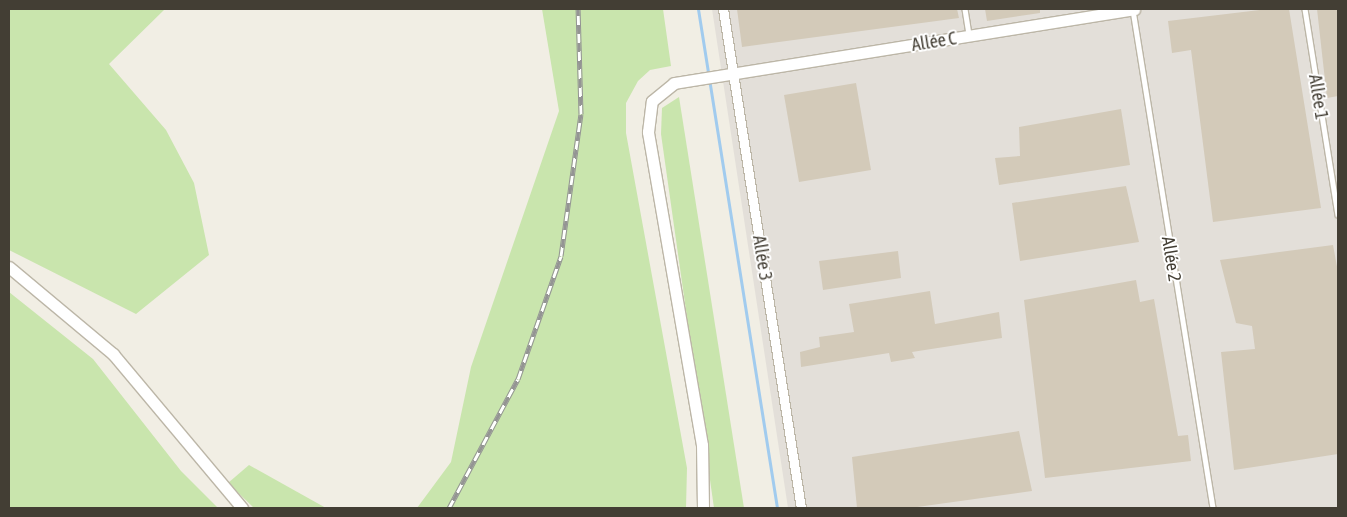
<!DOCTYPE html>
<html>
<head>
<meta charset="utf-8">
<style>
	body { margin:0 }
	#map { position:relative; width:1347px; height:517px; overflow:hidden; background:#f1eee4; font-family:"Asap Condensed",sans-serif }
	div>[style] { position:absolute }
	[style*='--x'] { left:calc(var(--x)*1px); top:calc(var(--y)*1px); width:calc(var(--w)*1px); rotate:calc(var(--a)*1deg) }
	.industrial>* { inset:0; background:#e3dfd9 }
	.green>* { inset:0; background:#c9e5ad }
	.stream>* { height:3px; margin:-1.5px; padding:0 1.5px; transform-origin:1.5px; border-radius:1.5px; background:#a1cbee }
	.building>* { inset:0; background:#d3cab9 }
	.roads { filter:drop-shadow(1px 0 #bcb6a7) drop-shadow(-1px 0 #bcb6a7) drop-shadow(0 1px #bcb6a7) drop-shadow(0 -1px #bcb6a7) }
	.service>* { height:4.5px; margin:-2.25px; padding:0 2.25px; transform-origin:2.25px; border-radius:2.25px; background:#fff }
	.minor>* { height:9px; margin:-4.5px; padding:0 4.5px; transform-origin:4.5px; border-radius:4.5px; background:#fff }
	.tertiary>* { height:11px; margin:-5.5px; padding:0 5.5px; transform-origin:5.5px; border-radius:5.5px; background:#fff }
	.rail>* { height:5px; margin-top:-2.5px; transform-origin:0; background:repeating-linear-gradient(90deg,#fff 0 9px,#949494 0 18px); box-sizing:border-box; border-block:1px solid #949494 }
	span { translate:-50% -50%; white-space:nowrap; text-align:center; line-height:1.15; -webkit-text-stroke:4px #fff; paint-order:stroke }
	.street-label { font-size:18px; color:#433e34 }
	.frame { position:absolute; inset:0; border:10px solid #433e34; pointer-events:none }
</style>
</head>
<body>
<div id="map">
	<div class="industrial">
		<div style="clip-path:polygon(712px 9px,1338px 9px,1338px 508px,788px 508px)"></div>
	</div>
	<div class="green">
		<div style="clip-path:polygon(9px 9px,165px 9px,109px 64px,166px 130px,194px 183px,209px 255px,136px 314px,9px 250px)"></div>
		<div style="clip-path:polygon(542px 9px,663px 9px,671px 66px,650px 70px,638px 81px,626px 103px,626px 133px,687px 468px,686px 508px,417px 508px,451px 462px,471px 367px,559px 111px)"></div>
		<div style="clip-path:polygon(679px 97px,744px 508px,714px 508px,661px 134px,662px 108px)"></div>
		<div style="clip-path:polygon(9px 292px,93px 359px,181px 471px,218px 508px,9px 508px)"></div>
		<div style="clip-path:polygon(249px 465px,326px 508px,254px 508px,228px 483px)"></div>
	</div>
	<div class="stream">
		<div style="--x:698;--y:9;--w:505;--a:81"></div>
	</div>
	<div class="building">
		<div style="clip-path:polygon(737px 9px,957px 9px,959px 18px,742px 47px)"></div>
		<div style="clip-path:polygon(985px 9px,1040px 9px,1040px 13px,987px 21px)"></div>
		<div style="clip-path:polygon(1268px 9px,1289px 9px,1321px 208px,1213px 222px,1191px 50px,1172px 53px,1168px 21px)"></div>
		<div style="clip-path:polygon(1317px 9px,1338px 9px,1338px 96px,1327px 98px)"></div>
		<div style="clip-path:polygon(856px 83px,871px 170px,799px 182px,784px 95px)"></div>
		<div style="clip-path:polygon(1121px 109px,1130px 165px,999px 185px,995px 158px,1020px 156px,1019px 127px)"></div>
		<div style="clip-path:polygon(1126px 186px,1139px 242px,1020px 261px,1012px 203px)"></div>
		<div style="clip-path:polygon(1333px 245px,1338px 272px,1338px 454px,1234px 470px,1221px 352px,1255px 349px,1252px 326px,1236px 323px,1220px 260px)"></div>
		<div style="clip-path:polygon(898px 251px,901px 278px,823px 290px,819px 261px)"></div>
		<div style="clip-path:polygon(1136px 280px,1140px 302px,1154px 299px,1178px 436px,1188px 435px,1191px 461px,1045px 478px,1024px 300px)"></div>
		<div style="clip-path:polygon(930px 291px,935px 324px,999px 312px,1002px 338px,912px 352px,915px 358px,891px 362px,889px 353px,801px 367px,800px 352px,820px 347px,819px 337px,854px 332px,849px 304px)"></div>
		<div style="clip-path:polygon(1019px 431px,1032px 491px,910px 508px,857px 508px,852px 457px)"></div>
	</div>
	<div class="roads">
		<div class="service">
			<div style="--x:965;--y:9;--w:26;--a:81"></div>
			<div style="--x:1305;--y:9;--w:208;--a:80.9"></div>
			<div style="--x:1133;--y:10;--w:504;--a:80.87"></div>
		</div>
		<div class="minor">
			<div style="--x:723;--y:9;--w:505;--a:81.12"></div>
		</div>
		<div class="tertiary">
			<div style="--x:9;--y:267;--w:136;--a:39.9"></div>
			<div style="--x:113;--y:354;--w:201;--a:50"></div>
			<div style="--x:703;--y:508;--w:63;--a:-90.9"></div>
			<div style="--x:702;--y:445;--w:318;--a:-99.8"></div>
			<div style="--x:648;--y:132;--w:31;--a:-83"></div>
			<div style="--x:652;--y:101;--w:28;--a:-39"></div>
			<div style="--x:674;--y:83;--w:466;--a:-9.1"></div>
		</div>
	</div>
	<div class="rail">
		<div style="--x:449;--y:508;--w:146;--a:-61.9"></div>
		<div style="--x:518;--y:379;--w:130;--a:-70.7"></div>
		<div style="--x:561;--y:256;--w:143;--a:-82"></div>
		<div style="--x:581;--y:114;--w:105;--a:-91.6"></div>
	</div>
	<div class="street-label">
		<span style="left:934px;top:42px;rotate:-9deg">Allée C</span>
		<span style="left:1318px;top:97px;rotate:81deg">Allée 1</span>
		<span style="left:762px;top:258px;rotate:81deg">Allée 3</span>
		<span style="left:1171px;top:259px;rotate:81deg">Allée 2</span>
	</div>
	<div class="frame"></div>
</div>
</body>
</html>
